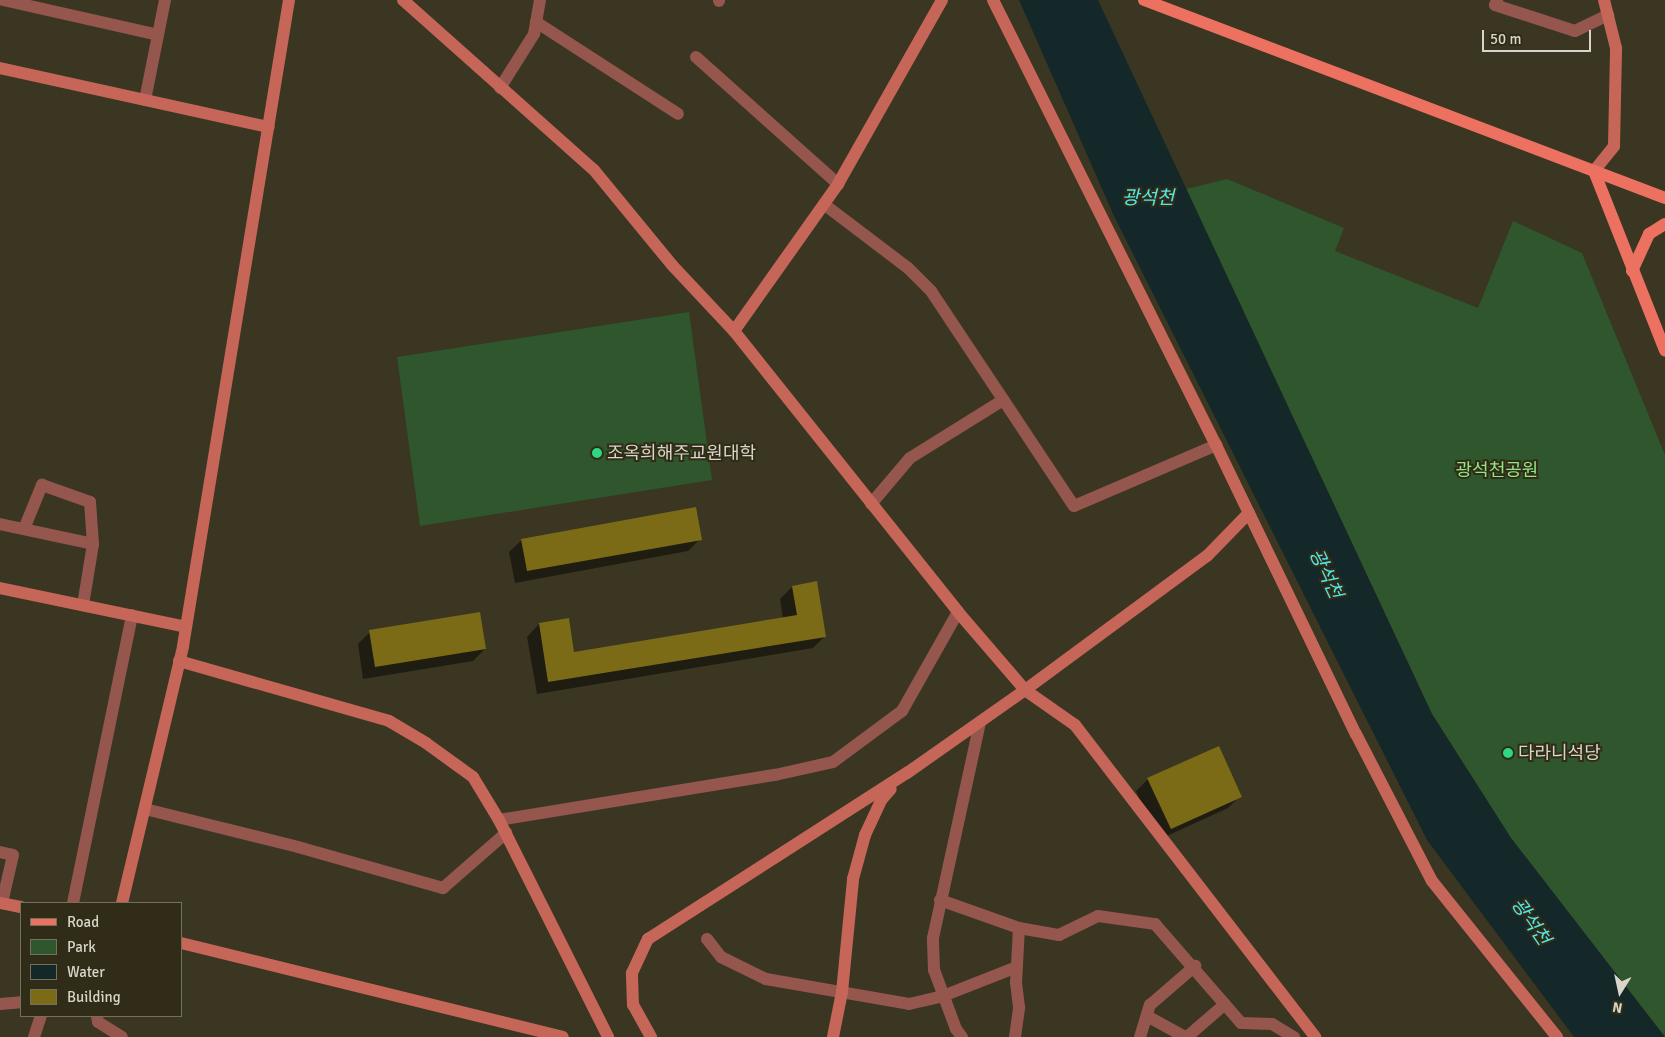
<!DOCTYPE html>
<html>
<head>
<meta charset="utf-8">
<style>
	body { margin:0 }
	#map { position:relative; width:1665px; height:1037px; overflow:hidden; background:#3a3621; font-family:Signika,"Noto Sans KR",sans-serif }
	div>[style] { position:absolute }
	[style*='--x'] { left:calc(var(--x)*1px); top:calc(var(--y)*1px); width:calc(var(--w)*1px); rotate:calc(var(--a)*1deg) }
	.green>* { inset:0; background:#2f562c }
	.water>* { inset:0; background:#152829 }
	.shadow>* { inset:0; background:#0007 }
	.building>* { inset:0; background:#7b6b17 }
	.street>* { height:12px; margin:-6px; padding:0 6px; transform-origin:6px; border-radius:6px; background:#94564d }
	.secondary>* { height:12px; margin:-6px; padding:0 6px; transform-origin:6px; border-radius:6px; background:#c66659 }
	.primary>* { height:12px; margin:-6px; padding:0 6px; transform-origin:6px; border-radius:6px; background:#ed7161 }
	.dots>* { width:14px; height:14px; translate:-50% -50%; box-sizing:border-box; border:2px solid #302c17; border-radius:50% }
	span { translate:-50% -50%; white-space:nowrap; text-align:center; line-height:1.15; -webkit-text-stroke:4px #302c17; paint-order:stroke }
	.poi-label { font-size:18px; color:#d8d5c9 }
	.left { translate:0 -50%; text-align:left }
	.park-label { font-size:18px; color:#8ee685 }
	.water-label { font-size:19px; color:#52e7ea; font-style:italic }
	.legend { position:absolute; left:20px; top:902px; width:162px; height:115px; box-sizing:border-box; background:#302c17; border:1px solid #73705e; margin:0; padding:6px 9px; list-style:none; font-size:15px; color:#d8d5c9 }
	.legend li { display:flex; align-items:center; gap:10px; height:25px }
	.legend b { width:25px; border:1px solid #73705e }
	.north { position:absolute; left:1595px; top:967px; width:50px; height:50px; -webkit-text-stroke:4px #302c17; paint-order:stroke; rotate:190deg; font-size:14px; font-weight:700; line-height:20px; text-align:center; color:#d8d5c9 }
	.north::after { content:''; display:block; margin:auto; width:18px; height:22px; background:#d8d5c9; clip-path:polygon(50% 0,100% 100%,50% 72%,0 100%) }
	.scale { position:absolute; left:1482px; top:30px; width:109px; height:22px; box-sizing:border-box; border:2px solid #d8d5c9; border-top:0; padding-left:6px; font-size:15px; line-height:18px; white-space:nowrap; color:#d8d5c9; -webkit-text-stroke:4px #302c17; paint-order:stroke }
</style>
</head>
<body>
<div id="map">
	<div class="green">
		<div style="clip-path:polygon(1227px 179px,1344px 228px,1335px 251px,1478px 308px,1513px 221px,1582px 253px,1665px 455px,1665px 1037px,1511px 838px,1432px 714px,1186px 189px)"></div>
		<div style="clip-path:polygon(689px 312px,712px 480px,420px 526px,397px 357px)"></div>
	</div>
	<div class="water">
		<div style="clip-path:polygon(1019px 0,1098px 0,1432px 714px,1511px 838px,1665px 1037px,1574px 1037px,1427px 840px,1114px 216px)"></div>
	</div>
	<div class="shadow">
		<div style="clip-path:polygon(700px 539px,688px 551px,515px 583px,509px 552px,522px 540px)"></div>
		<div style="clip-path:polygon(792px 587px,825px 636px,813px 648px,537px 694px,527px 637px,539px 624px,568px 620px,573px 653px,783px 619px,780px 599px)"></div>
		<div style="clip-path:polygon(370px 632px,485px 649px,473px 661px,363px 679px,358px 644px)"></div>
		<div style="clip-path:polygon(1148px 779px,1240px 796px,1228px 808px,1158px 840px,1136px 791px)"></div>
	</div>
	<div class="building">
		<div style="clip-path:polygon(696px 507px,702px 540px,527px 571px,521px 539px)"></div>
		<div style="clip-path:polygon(817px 581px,826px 637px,548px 682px,539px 623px,569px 618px,574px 652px,797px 615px,792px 586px)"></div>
		<div style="clip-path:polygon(480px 612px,486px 649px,375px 667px,369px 630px)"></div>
		<div style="clip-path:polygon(1219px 746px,1242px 797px,1171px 829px,1147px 778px)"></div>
	</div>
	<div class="street">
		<div style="--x:3;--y:0;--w:159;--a:12.7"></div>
		<div style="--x:1497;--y:0;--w:5;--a:112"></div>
		<div style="--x:1495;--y:5;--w:84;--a:18"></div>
		<div style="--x:1575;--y:31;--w:37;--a:-26"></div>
		<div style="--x:719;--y:1;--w:1;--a:-90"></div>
		<div style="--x:536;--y:22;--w:169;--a:32.9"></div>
		<div style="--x:696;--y:57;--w:191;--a:41.8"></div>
		<div style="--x:500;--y:88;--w:64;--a:-57.8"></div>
		<div style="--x:534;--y:34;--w:35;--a:-80"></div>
		<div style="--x:145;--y:100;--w:102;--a:-78.7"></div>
		<div style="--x:825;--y:205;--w:104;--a:37.2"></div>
		<div style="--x:908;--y:268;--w:33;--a:45"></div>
		<div style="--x:931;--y:291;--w:258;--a:56.4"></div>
		<div style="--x:1074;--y:506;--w:155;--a:-23.2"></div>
		<div style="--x:871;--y:504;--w:60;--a:-49.7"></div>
		<div style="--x:910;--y:458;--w:110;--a:-31.9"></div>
		<div style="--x:0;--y:524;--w:95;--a:12.1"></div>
		<div style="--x:93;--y:544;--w:62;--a:99.3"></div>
		<div style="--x:24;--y:529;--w:48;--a:-67.8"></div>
		<div style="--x:42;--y:485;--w:51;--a:19.5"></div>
		<div style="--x:90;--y:502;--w:42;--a:85.9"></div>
		<div style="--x:145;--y:809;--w:158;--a:13.9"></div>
		<div style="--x:298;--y:847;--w:151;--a:15.8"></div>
		<div style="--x:443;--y:888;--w:84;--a:-41.1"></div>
		<div style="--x:499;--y:820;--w:280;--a:-9.3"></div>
		<div style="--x:775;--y:775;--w:59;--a:-12.6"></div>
		<div style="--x:833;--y:762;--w:86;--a:-36.5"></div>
		<div style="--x:902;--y:711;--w:114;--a:-60.5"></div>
		<div style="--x:0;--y:852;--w:13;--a:13"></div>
		<div style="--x:13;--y:855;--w:49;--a:102.9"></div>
		<div style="--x:940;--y:900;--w:84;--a:19.5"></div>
		<div style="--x:1019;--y:928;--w:41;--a:9.9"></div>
		<div style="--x:1059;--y:935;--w:43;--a:-26"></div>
		<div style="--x:1098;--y:916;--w:58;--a:8"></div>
		<div style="--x:1155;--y:924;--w:131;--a:49"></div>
		<div style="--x:1241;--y:1023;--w:31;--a:2"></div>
		<div style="--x:1272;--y:1024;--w:26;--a:31"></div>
		<div style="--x:73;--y:903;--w:294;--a:-78.4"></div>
		<div style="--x:707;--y:939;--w:23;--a:52"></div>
		<div style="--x:721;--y:957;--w:50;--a:26.1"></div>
		<div style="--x:766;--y:979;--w:145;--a:9.9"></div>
		<div style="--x:909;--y:1004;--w:35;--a:-13"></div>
		<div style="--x:943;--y:996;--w:79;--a:-21.4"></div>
		<div style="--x:0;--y:1004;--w:21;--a:-5"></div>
		<div style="--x:97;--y:1016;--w:6;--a:81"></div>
		<div style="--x:98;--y:1022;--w:28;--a:32"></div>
		<div style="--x:1147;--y:1016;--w:43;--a:28.9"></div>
		<div style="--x:34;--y:1037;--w:22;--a:-72"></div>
		<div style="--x:962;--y:1037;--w:10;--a:-127"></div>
		<div style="--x:956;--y:1029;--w:63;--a:-110.4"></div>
		<div style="--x:934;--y:970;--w:32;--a:-92"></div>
		<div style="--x:933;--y:938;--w:221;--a:-77.7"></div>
		<div style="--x:1015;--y:1037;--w:30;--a:-82"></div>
		<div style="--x:1019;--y:1007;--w:24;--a:-97"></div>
		<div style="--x:1016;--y:983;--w:55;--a:-86.9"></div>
		<div style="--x:1140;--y:1037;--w:34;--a:-73"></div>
		<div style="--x:1150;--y:1005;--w:60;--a:-40.9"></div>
		<div style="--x:1187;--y:1037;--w:50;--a:-41"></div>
	</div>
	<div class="secondary">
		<div style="--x:403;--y:0;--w:256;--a:41.7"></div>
		<div style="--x:594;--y:170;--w:123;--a:50.6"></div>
		<div style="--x:672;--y:265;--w:91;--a:46.8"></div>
		<div style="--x:734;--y:331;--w:359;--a:51.4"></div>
		<div style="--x:958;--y:612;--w:103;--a:49.3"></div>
		<div style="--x:1025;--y:690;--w:61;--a:35"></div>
		<div style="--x:1075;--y:725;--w:394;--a:52.4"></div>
		<div style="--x:993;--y:0;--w:498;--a:63.4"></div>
		<div style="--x:1216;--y:445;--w:321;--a:64.2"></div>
		<div style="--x:1356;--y:734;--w:165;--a:62.7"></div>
		<div style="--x:1432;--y:881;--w:200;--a:51.3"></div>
		<div style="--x:0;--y:68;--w:275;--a:12.4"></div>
		<div style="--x:1594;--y:171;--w:32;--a:-51"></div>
		<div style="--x:1614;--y:146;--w:98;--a:-88.8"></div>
		<div style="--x:1616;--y:48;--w:49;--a:-104"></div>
		<div style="--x:734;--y:331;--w:180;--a:-54.7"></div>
		<div style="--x:838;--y:184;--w:211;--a:-60.5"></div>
		<div style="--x:0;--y:588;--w:190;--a:11.8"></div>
		<div style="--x:179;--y:661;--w:218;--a:15.9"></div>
		<div style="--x:389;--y:721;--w:43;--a:30.7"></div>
		<div style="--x:426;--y:743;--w:58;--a:35.9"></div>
		<div style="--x:473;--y:777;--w:50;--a:58.8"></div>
		<div style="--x:499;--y:820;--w:243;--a:63.3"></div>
		<div style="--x:0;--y:903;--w:21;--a:11"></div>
		<div style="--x:122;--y:903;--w:264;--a:-76.6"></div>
		<div style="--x:183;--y:646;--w:655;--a:-80.68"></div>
		<div style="--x:181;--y:943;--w:393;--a:13.8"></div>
		<div style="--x:651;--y:1037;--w:37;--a:-119"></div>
		<div style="--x:633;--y:1005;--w:32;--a:-92"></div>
		<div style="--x:632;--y:973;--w:38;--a:-65"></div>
		<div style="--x:648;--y:939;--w:308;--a:-32.7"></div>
		<div style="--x:907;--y:773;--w:144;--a:-35.1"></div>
		<div style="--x:1025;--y:690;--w:226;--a:-36.4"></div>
		<div style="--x:1207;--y:556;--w:60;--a:-45.7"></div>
		<div style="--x:833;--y:1037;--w:46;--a:-78.7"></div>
		<div style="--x:842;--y:992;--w:114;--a:-84.4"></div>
		<div style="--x:853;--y:879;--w:46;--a:-74.7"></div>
		<div style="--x:865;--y:835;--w:40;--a:-65"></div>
		<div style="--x:882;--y:799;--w:13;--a:-48"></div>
	</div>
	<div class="primary">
		<div style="--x:1144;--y:0;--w:557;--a:20.81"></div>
		<div style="--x:1594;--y:171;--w:193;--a:68.4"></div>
		<div style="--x:1632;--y:271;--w:41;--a:-65.3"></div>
		<div style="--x:1649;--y:234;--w:19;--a:-32"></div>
	</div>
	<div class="dots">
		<div style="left:597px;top:453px;background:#2ed883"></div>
		<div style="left:1508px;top:753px;background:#2ed883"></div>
	</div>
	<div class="poi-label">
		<span class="left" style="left:607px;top:453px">조옥희해주교원대학</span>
		<span class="left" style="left:1518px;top:753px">다라니석당</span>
	</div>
	<div class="park-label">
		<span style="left:1497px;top:470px">광석천공원</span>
	</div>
	<div class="water-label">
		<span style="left:1148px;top:199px">광석천</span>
		<span style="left:1325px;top:574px;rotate:65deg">광석천</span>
		<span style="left:1530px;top:922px;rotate:55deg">광석천</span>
	</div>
	<ul class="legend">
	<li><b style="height:6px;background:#ed7161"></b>Road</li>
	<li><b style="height:14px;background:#2f562c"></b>Park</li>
	<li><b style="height:14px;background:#152829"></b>Water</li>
	<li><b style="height:14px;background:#7b6b17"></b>Building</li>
	</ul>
	<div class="north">N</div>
	<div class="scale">50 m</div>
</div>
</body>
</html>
